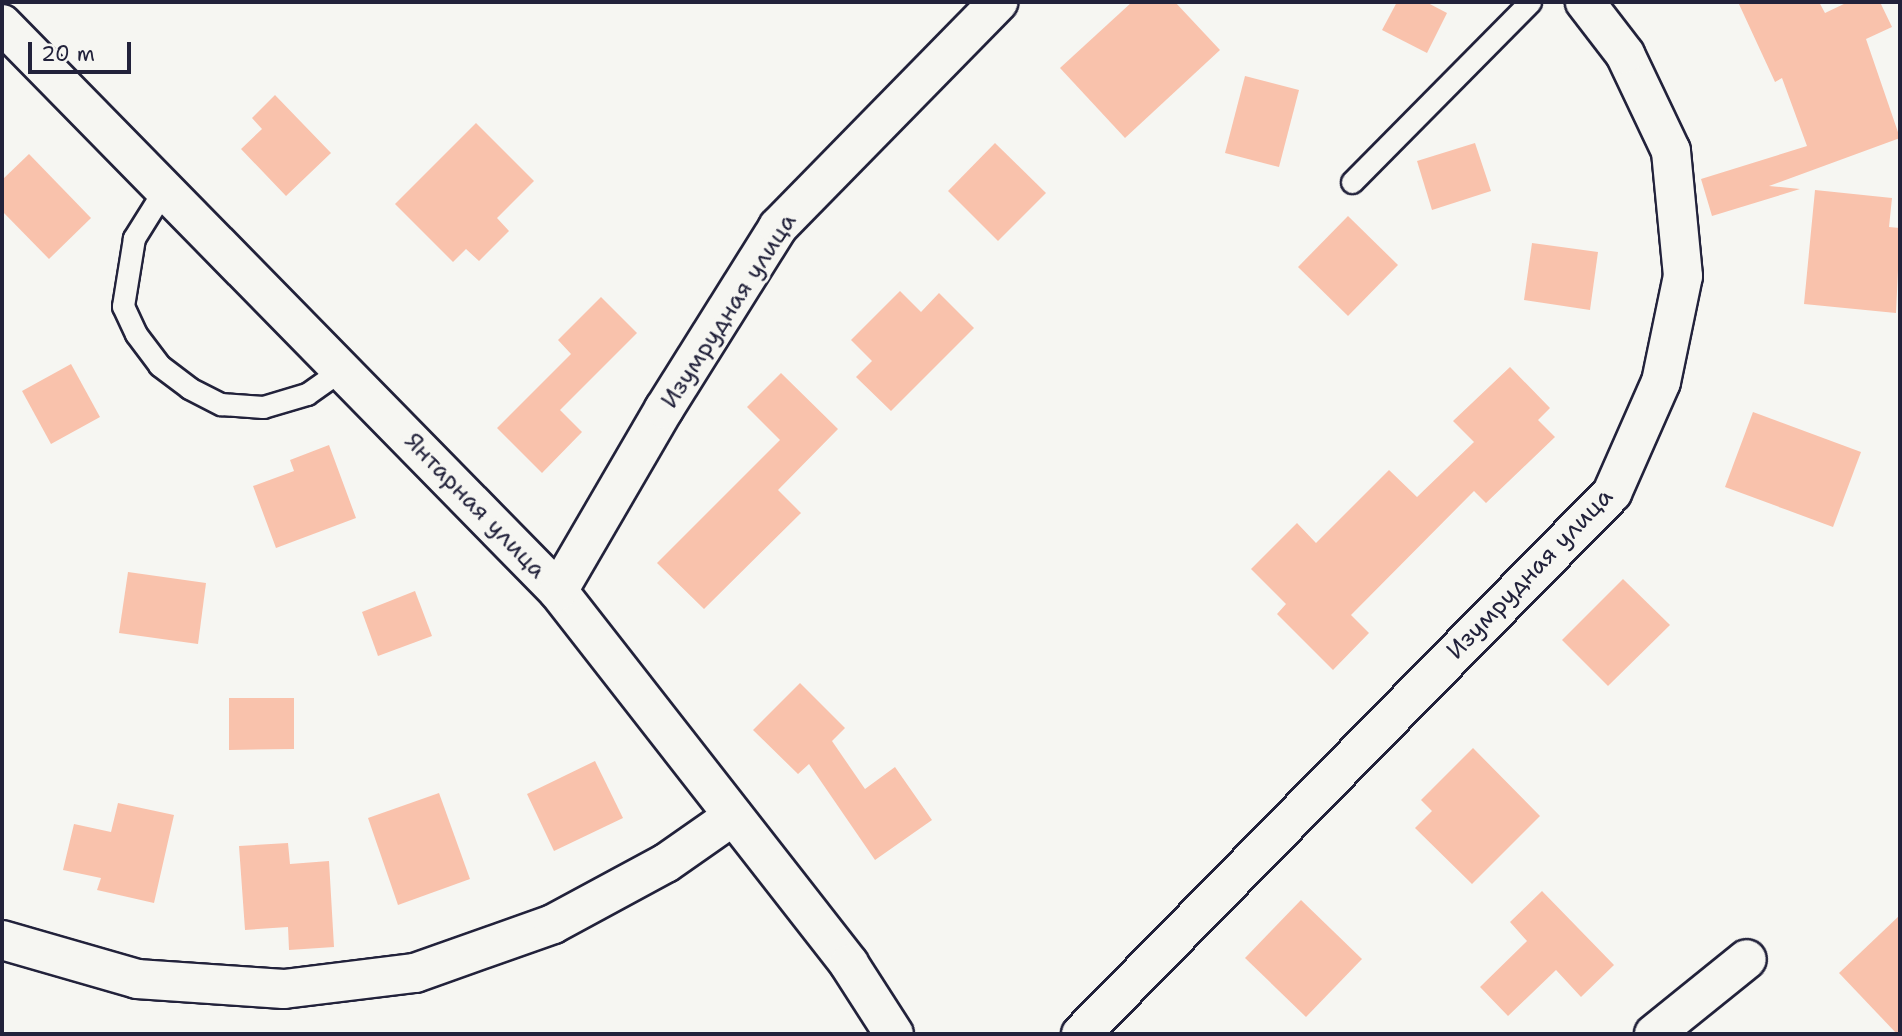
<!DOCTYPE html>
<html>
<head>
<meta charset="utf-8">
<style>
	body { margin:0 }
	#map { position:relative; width:1902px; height:1036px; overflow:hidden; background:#f6f6f2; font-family:"Shantell Sans",sans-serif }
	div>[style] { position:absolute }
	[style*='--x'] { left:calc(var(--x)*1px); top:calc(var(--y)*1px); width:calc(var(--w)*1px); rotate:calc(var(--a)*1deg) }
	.building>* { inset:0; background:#f9c2ac }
	.roads { filter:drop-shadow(2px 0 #22223b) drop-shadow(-2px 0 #22223b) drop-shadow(0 2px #22223b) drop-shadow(0 -2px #22223b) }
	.lane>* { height:21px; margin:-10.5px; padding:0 10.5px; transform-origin:10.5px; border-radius:10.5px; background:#f6f6f2 }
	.street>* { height:38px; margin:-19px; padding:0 19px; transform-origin:19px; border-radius:19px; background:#f6f6f2 }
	span { translate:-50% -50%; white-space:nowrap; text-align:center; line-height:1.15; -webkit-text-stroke:6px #f6f6f2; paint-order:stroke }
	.street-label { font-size:24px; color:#22223b }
	.frame { position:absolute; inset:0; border:4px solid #22223b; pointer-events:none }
	.scale { position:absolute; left:28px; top:42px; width:103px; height:32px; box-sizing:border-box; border:4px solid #22223b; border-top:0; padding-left:9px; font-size:21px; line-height:24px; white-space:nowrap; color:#22223b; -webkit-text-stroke:5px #f6f6f2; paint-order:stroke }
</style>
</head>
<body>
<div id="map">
	<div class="building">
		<div style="clip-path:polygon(1132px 2px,1175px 2px,1220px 50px,1125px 138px,1060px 68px)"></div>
		<div style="clip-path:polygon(1397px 2px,1426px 2px,1447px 13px,1427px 53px,1382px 30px)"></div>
		<div style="clip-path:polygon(1738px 2px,1819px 2px,1825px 13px,1848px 2px,1880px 2px,1892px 27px,1866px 39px,1900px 138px,1769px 186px,1800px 189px,1712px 216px,1701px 179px,1807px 146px,1782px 78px,1775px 82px)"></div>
		<div style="clip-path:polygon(1245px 76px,1299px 90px,1279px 167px,1225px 153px)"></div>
		<div style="clip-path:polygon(275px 95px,331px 153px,286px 196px,241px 149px,262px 129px,252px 118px)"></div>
		<div style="clip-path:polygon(476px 123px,534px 181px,497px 218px,509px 231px,479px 261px,466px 249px,453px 262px,395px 204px)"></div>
		<div style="clip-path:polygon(995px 143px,1046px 193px,998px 241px,948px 191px)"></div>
		<div style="clip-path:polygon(1475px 143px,1491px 191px,1432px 210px,1417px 161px)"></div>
		<div style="clip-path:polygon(29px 154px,91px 218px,49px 259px,2px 211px,2px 180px)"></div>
		<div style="clip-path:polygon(1815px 190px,1892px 198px,1889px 227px,1900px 228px,1896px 313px,1804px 304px)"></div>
		<div style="clip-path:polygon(1348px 216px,1398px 265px,1348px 316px,1298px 267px)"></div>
		<div style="clip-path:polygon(1532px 243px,1598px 252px,1590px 310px,1524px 300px)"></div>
		<div style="clip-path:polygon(900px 291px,921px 312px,939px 293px,974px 328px,891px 411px,856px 377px,872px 361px,851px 340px)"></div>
		<div style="clip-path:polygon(601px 297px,637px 333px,560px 410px,582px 432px,542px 473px,497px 428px,571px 354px,558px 340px)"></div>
		<div style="clip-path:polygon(71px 364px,100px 417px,51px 444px,22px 391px)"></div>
		<div style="clip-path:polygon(1510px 367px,1550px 408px,1538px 420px,1555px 437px,1486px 503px,1474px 491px,1351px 615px,1369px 633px,1333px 670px,1277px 614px,1286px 604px,1251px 569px,1297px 523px,1316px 543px,1389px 470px,1417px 497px,1474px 442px,1453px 421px)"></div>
		<div style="clip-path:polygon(781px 373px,838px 429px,778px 490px,801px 513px,704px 609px,657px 563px,780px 440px,747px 407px)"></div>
		<div style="clip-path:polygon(1753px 412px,1861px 452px,1833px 527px,1725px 487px)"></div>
		<div style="clip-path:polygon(329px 445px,356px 518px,276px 548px,253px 486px,294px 471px,290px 460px)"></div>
		<div style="clip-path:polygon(128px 572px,206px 583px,198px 644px,119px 633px)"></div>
		<div style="clip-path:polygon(1623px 579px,1670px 625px,1608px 686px,1562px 640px)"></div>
		<div style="clip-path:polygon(415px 591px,432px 636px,378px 656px,362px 612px)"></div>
		<div style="clip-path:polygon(800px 683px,845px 728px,832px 741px,865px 789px,895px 767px,932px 820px,875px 860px,809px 764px,798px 774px,753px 730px)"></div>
		<div style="clip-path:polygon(229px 698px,294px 698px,294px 749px,229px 750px)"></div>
		<div style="clip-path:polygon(1473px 748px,1540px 816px,1472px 884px,1415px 828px,1432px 811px,1421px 800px)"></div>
		<div style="clip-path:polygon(595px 761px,623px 818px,554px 851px,527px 794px)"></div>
		<div style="clip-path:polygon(439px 793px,470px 879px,398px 905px,368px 818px)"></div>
		<div style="clip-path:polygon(118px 803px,174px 815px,154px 903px,97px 890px,101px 878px,63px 870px,74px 824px,111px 832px)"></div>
		<div style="clip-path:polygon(288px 843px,290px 864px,329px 861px,334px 947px,289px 950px,288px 927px,245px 930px,239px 846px)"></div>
		<div style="clip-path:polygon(1542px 891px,1614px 965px,1581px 997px,1556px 970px,1508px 1016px,1480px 987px,1527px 941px,1510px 922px)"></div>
		<div style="clip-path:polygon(1301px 900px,1362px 959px,1306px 1017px,1245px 958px)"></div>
		<div style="clip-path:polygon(1900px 915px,1900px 1034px,1897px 1034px,1839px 973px)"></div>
	</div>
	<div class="roads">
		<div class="lane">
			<div style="--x:1352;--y:182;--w:253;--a:-45.3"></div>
			<div style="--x:164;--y:190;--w:57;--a:122"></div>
			<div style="--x:134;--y:238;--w:69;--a:99.2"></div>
			<div style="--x:123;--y:306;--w:31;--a:65"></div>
			<div style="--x:136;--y:334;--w:39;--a:53"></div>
			<div style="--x:159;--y:365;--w:38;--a:37"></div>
			<div style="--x:189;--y:388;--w:36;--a:27"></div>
			<div style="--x:221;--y:404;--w:42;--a:4.1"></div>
			<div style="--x:263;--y:407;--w:46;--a:-16.5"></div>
			<div style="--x:307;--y:394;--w:42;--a:-35.2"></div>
		</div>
		<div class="street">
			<div style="--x:2;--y:24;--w:794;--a:45.56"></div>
			<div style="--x:558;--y:591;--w:473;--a:52"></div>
			<div style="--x:849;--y:964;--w:83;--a:57.3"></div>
			<div style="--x:558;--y:591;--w:211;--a:-59.8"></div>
			<div style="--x:664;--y:409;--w:215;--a:-57.9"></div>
			<div style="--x:778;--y:227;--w:315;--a:-45.6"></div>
			<div style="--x:2;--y:940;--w:141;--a:16.1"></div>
			<div style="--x:137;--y:979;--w:147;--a:3.9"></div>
			<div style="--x:284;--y:989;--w:132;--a:-7"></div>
			<div style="--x:415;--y:973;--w:146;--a:-19.5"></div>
			<div style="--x:553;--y:924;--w:128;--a:-28.4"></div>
			<div style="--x:666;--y:863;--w:82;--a:-35"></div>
			<div style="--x:1081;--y:1034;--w:758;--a:-45.53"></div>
			<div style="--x:1612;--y:493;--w:121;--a:-66.2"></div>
			<div style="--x:1661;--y:382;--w:108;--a:-78.3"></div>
			<div style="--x:1683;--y:276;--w:126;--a:-95.5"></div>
			<div style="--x:1671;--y:151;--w:107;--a:-115.4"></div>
			<div style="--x:1625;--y:54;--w:66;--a:-127.6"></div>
			<div style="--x:1654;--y:1034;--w:119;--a:-38.9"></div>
		</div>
	</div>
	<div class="street-label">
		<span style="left:729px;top:311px;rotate:-57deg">Изумрудная улица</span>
		<span style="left:475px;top:506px;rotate:46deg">Янтарная улица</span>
		<span style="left:1530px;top:574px;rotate:-46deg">Изумрудная улица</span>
	</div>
	<div class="frame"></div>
	<div class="scale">20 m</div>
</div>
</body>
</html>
